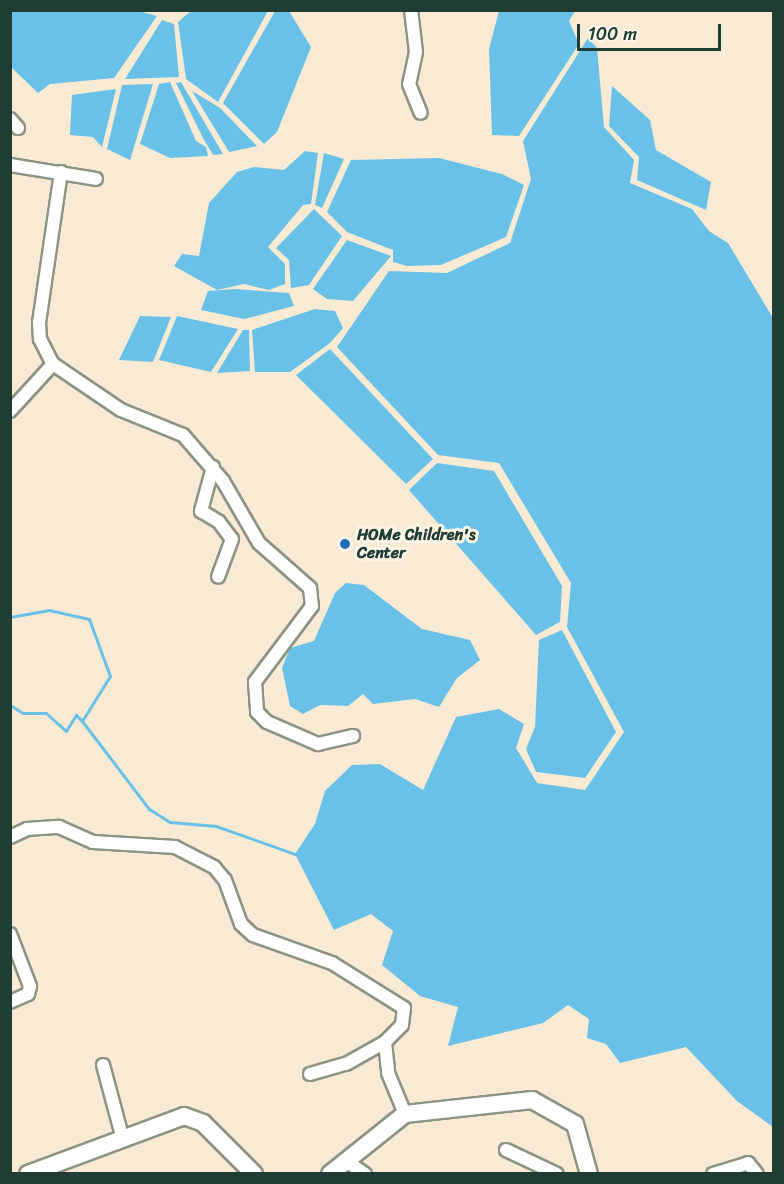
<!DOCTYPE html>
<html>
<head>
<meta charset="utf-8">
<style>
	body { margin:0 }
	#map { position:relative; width:784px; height:1184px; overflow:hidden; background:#f9ead4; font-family:Sriracha,sans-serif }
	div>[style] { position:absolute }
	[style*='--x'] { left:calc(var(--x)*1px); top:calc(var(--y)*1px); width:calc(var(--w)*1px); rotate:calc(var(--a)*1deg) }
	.water>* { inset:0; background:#6ac1e7 }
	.stream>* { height:3px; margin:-1.5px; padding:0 1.5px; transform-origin:1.5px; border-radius:1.5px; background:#6ac1e7 }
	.roads { filter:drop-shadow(2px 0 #8c9484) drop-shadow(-2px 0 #8c9484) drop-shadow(0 2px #8c9484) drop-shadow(0 -2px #8c9484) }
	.street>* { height:12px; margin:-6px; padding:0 6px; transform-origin:6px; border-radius:6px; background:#fff }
	.secondary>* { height:16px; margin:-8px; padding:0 8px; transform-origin:8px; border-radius:8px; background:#fff }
	.dots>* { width:16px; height:16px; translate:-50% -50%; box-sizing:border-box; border:3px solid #fcf5e5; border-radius:50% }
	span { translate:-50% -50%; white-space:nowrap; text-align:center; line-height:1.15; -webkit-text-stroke:6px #fcf5e5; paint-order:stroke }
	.poi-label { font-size:16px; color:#1f3d34; font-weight:700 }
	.left { translate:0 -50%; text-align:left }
	.frame { position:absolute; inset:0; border:12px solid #1f3d34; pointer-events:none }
	.scale { position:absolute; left:577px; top:24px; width:144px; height:27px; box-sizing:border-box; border:3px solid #1f3d34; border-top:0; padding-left:8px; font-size:18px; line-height:21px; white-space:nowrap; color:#1f3d34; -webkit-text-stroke:4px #fcf5e5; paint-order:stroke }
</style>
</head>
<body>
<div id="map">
	<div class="water">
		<div style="clip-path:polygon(135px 10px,157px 16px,114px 78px,50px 84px,38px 93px,11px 67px,11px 11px)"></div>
		<div style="clip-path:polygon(191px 11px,268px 11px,218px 102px,186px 79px,178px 22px)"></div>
		<div style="clip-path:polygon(275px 11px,289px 11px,311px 47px,277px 132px,264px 144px,223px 103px)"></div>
		<div style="clip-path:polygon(499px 11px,575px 11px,569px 21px,579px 44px,519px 136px,492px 135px,489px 49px)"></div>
		<div style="clip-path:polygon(162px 20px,174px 24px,179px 77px,125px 79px)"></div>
		<div style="clip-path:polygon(588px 38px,597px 48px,604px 127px,634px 160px,630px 183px,692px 209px,709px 231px,728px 243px,773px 318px,773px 1127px,737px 1101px,686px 1047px,620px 1063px,606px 1044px,587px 1038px,589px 1019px,568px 1005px,543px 1023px,448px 1046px,458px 1007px,420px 996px,382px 965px,393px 931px,371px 914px,334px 930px,295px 854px,315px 824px,325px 791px,352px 765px,380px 764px,423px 790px,456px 717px,499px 709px,524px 724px,516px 748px,537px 783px,585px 790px,624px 732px,567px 627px,571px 583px,499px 463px,438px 455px,337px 347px,389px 271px,447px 273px,510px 243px,531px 179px,523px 141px)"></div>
		<div style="clip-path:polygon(170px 82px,196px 141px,206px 147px,208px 156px,170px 158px,140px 144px,159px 84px)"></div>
		<div style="clip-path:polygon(181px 82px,223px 154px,213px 155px,203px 138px,176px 83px)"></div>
		<div style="clip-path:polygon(153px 84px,130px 160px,107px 149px,122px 85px)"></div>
		<div style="clip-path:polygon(612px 86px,650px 120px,656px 150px,711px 182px,706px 210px,637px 180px,639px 157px,609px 126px)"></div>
		<div style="clip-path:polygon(116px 89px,102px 147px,93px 137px,70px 135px,72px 95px)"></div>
		<div style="clip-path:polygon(192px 91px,220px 108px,257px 146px,229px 152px)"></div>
		<div style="clip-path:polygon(305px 151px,318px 153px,311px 204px,303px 205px,268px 247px,285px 264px,285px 284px,269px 290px,244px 284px,217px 290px,174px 266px,182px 254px,199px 256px,209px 203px,237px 172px,254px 167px,284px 170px)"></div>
		<div style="clip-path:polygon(324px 153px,344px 159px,322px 208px,315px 205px)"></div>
		<div style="clip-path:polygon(439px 158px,502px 174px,524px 185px,506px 237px,441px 265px,407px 266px,393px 262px,393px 250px,347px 232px,327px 212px,351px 160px)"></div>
		<div style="clip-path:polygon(314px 209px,342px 236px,309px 285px,291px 288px,289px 260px,276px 248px)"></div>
		<div style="clip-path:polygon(347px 240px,391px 256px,353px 301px,327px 299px,313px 289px)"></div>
		<div style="clip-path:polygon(235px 289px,289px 293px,294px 306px,244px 319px,201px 310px,208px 291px)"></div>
		<div style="clip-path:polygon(315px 309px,335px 311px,343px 328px,330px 343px,290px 372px,255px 372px,252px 330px)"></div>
		<div style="clip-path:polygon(140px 316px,171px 317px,153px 362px,119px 360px)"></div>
		<div style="clip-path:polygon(177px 316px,238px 329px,211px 372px,159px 360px)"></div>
		<div style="clip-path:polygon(243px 330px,249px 330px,250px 371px,217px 373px)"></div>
		<div style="clip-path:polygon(330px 349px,433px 459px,406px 484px,296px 375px)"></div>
		<div style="clip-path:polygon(437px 463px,494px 471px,562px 586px,560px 622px,536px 635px,409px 490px)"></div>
		<div style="clip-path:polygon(346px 583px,364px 585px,422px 629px,470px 640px,480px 660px,457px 678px,439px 707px,415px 699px,373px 704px,363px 694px,348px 706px,320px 705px,303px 714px,290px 706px,282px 668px,290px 648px,314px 641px,335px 593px)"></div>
		<div style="clip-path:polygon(562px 630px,616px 732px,585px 778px,536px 772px,526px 749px,535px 727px,539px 640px)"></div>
	</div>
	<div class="stream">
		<div style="--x:10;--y:617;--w:40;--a:-10"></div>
		<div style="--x:49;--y:610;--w:41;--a:12.7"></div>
		<div style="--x:89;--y:619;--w:61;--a:69.8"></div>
		<div style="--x:110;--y:676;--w:53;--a:121.9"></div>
		<div style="--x:82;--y:721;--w:111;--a:52.7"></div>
		<div style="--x:149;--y:809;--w:25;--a:32"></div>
		<div style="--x:170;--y:822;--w:46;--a:5"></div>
		<div style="--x:216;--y:826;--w:84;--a:19.5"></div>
		<div style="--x:10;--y:705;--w:15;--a:32"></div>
		<div style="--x:23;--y:713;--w:23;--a:0"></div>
		<div style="--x:46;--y:713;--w:27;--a:42"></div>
		<div style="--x:66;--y:731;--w:19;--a:-58"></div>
		<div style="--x:76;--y:715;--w:8;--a:45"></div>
	</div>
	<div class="roads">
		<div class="street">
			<div style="--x:411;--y:10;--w:42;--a:83.2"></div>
			<div style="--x:416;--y:52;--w:33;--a:102"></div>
			<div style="--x:409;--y:84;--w:31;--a:68"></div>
			<div style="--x:10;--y:119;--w:12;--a:48"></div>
			<div style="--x:10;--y:165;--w:87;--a:9.2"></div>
			<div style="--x:61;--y:172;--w:152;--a:98.3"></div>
			<div style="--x:39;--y:322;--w:17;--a:87"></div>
			<div style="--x:40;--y:339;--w:28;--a:63"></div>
			<div style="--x:53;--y:364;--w:82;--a:34.1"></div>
			<div style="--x:121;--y:410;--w:67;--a:22"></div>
			<div style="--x:183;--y:435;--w:61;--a:49"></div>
			<div style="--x:223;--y:481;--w:72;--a:59.9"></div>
			<div style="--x:259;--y:543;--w:68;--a:41.4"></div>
			<div style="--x:310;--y:588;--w:18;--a:84"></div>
			<div style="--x:312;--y:606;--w:95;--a:126.9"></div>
			<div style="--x:255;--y:682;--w:30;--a:86"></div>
			<div style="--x:257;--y:712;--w:14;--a:45"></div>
			<div style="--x:267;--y:722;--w:56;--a:23.3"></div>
			<div style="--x:318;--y:744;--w:36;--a:-13"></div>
			<div style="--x:10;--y:411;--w:64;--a:-47.5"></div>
			<div style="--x:213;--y:467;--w:46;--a:105.3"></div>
			<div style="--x:201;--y:511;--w:21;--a:31"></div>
			<div style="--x:219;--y:522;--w:21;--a:53"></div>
			<div style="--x:232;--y:539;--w:40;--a:110.2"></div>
			<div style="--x:10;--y:837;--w:19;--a:-25"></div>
			<div style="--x:27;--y:829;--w:32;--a:-4"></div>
			<div style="--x:59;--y:827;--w:37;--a:24"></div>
			<div style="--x:93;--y:842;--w:82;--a:3.5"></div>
			<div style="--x:175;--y:847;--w:44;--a:27.1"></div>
			<div style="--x:214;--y:867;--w:17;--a:50"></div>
			<div style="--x:225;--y:880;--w:47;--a:70"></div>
			<div style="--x:241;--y:924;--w:16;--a:43"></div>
			<div style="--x:253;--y:935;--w:84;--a:19.5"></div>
			<div style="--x:332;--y:963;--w:85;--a:32"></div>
			<div style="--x:404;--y:1008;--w:17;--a:97"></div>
			<div style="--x:402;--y:1025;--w:24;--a:135"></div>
			<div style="--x:385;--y:1042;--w:31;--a:84"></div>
			<div style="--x:388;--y:1073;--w:44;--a:67.5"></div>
			<div style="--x:10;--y:934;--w:56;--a:69"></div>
			<div style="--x:30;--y:986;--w:8;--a:104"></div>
			<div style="--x:28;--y:994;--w:20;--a:156"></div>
			<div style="--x:103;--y:1065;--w:73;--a:75"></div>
			<div style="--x:310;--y:1074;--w:37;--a:-16"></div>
			<div style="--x:346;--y:1064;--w:45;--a:-29.4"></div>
			<div style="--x:506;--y:1150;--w:56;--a:25.2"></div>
			<div style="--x:346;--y:1161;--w:23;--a:34"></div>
			<div style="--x:713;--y:1174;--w:37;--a:-17"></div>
			<div style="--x:748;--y:1163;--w:14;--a:51"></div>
		</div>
		<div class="secondary">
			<div style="--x:28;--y:1174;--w:166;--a:-20.4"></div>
			<div style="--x:184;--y:1116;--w:20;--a:20"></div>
			<div style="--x:203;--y:1123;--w:72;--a:45"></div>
			<div style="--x:330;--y:1174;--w:96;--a:-38.7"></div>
			<div style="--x:405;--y:1114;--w:128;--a:-6.3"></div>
			<div style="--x:532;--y:1100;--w:49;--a:29.2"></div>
			<div style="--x:575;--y:1124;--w:52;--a:74.4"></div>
		</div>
	</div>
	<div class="dots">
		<div style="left:345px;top:544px;background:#1f6fb2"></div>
	</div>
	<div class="poi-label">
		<span class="left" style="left:357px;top:544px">HOMe Children's<br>Center</span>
	</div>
	<div class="frame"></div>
	<div class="scale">100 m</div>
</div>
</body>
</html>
